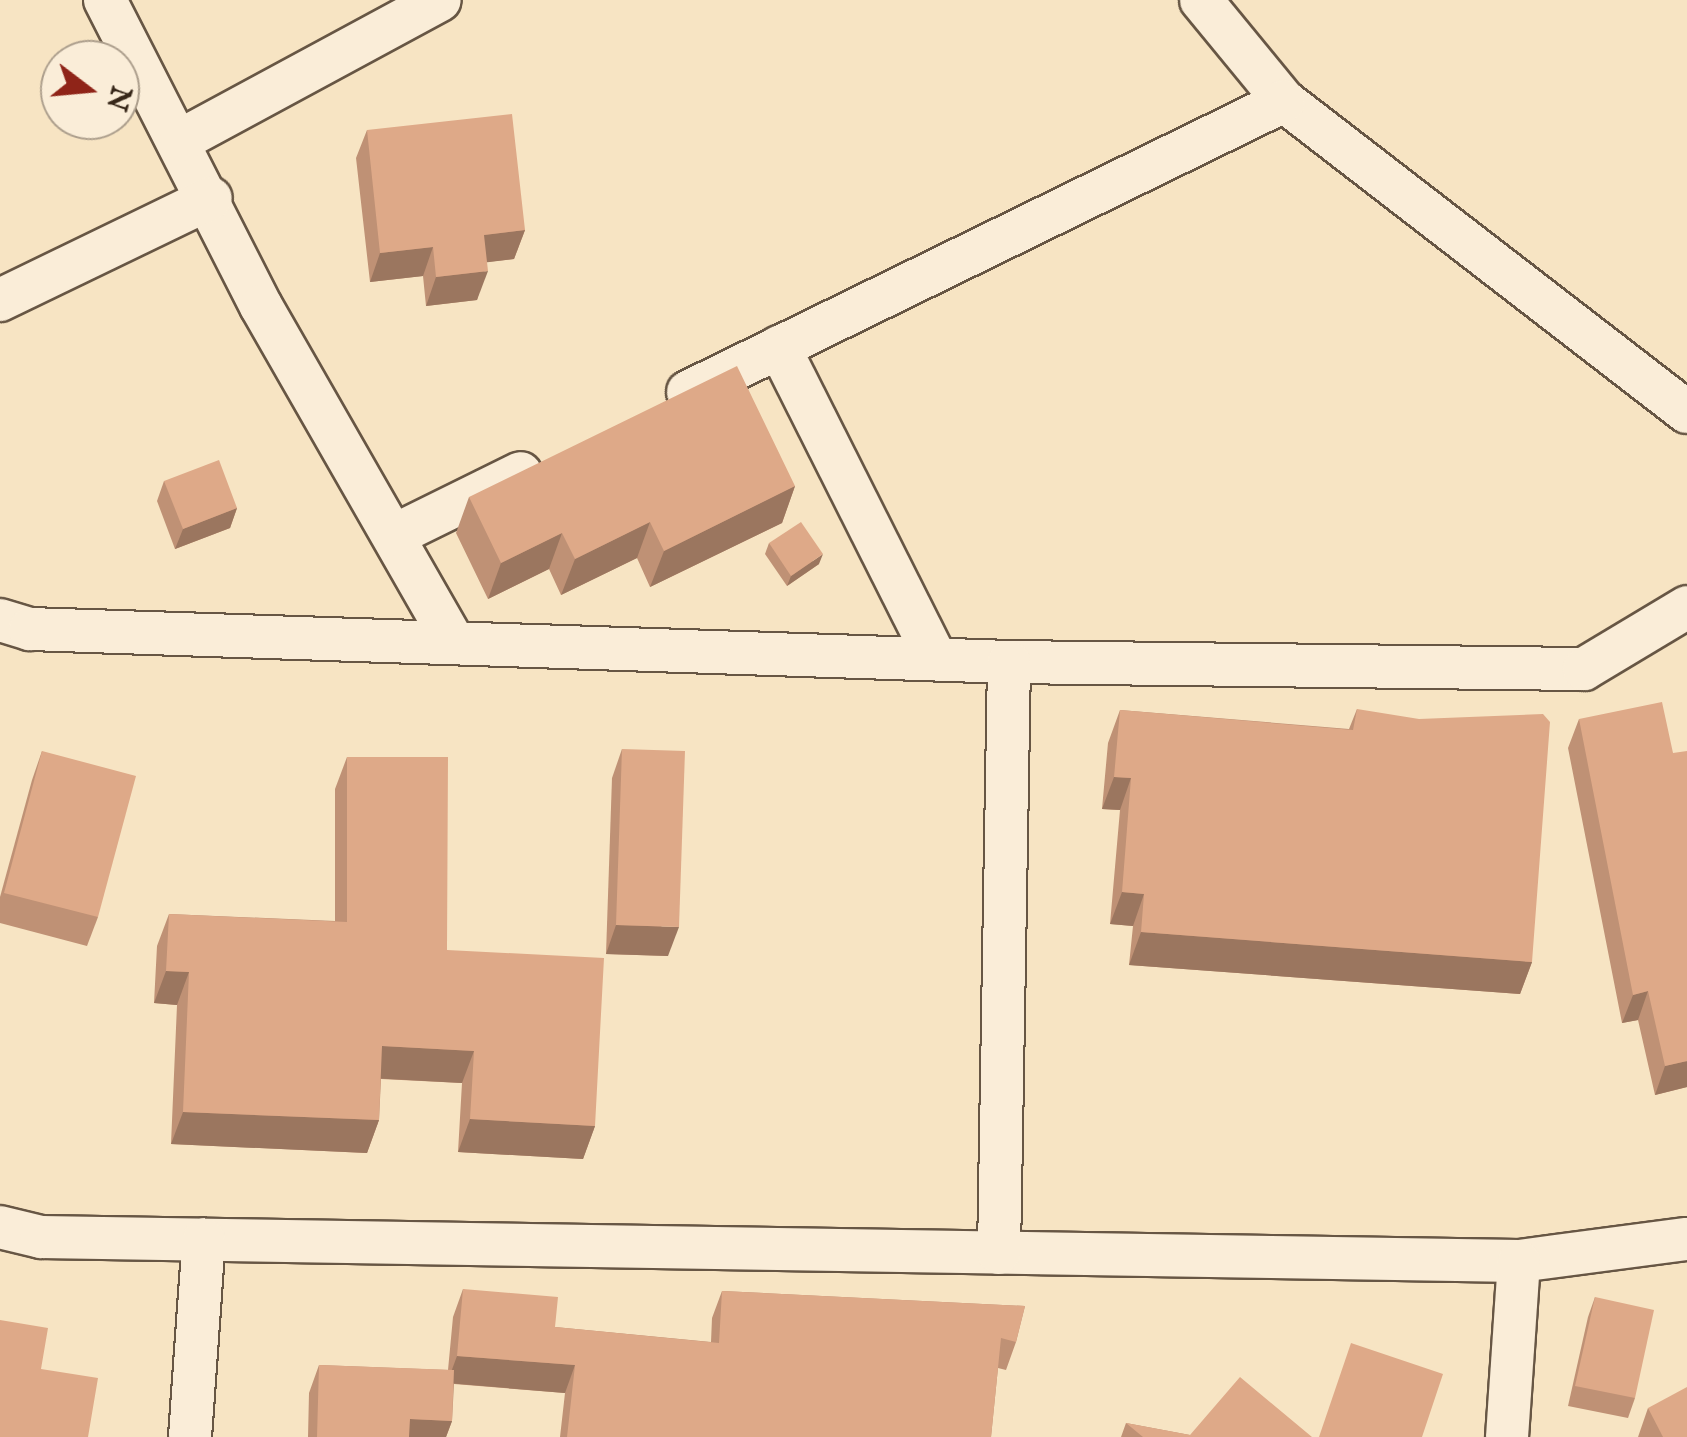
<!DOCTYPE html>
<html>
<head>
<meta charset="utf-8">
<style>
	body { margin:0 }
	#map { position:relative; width:1687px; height:1437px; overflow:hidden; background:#f7e4c3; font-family:"IM FELL English",serif }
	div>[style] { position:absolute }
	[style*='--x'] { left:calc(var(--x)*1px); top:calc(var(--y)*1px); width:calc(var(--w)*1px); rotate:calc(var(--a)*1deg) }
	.roads { filter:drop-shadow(2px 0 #675644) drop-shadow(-2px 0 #675644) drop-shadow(0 2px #675644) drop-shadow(0 -2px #675644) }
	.street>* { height:42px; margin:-21px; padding:0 21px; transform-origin:21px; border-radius:21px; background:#faedd8 }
	.wall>* { inset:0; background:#bf9175 }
	.shaded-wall>* { inset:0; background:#9b765f }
	.building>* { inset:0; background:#dea988 }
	span { translate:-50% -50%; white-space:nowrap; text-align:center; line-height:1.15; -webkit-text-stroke:8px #faedd8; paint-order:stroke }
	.north { position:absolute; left:40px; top:40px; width:100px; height:100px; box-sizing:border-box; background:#faedd8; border:2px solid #ac9e8c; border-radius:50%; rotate:106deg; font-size:28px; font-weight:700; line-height:40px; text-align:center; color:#372719 }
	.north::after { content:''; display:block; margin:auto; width:35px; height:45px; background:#8f2418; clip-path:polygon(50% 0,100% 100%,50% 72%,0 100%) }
</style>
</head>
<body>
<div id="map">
	<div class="roads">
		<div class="street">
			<div style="--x:105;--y:0;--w:343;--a:63"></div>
			<div style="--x:261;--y:306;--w:388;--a:60.2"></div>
			<div style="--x:1201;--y:0;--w:131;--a:50.6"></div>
			<div style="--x:1284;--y:101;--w:509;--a:37.66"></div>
			<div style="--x:181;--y:140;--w:294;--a:-28.4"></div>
			<div style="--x:0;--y:300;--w:234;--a:-25.8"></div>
			<div style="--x:779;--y:347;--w:349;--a:63.3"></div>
			<div style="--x:688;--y:392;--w:663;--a:-26.02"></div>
			<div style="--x:395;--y:535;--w:140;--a:-26.2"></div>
			<div style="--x:0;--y:620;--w:31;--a:17"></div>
			<div style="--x:30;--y:629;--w:980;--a:1.93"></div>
			<div style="--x:1009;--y:662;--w:575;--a:0.7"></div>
			<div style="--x:1584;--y:669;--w:120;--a:-31"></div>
			<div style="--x:0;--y:1227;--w:42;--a:13.7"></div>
			<div style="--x:41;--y:1237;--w:1478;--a:0.93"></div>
			<div style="--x:1519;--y:1261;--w:169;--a:-7.5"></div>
			<div style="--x:999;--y:1253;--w:591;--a:-89.03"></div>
			<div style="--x:190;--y:1437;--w:198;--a:-86"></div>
			<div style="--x:1507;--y:1437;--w:176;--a:-86.1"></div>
		</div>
	</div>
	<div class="wall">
		<div style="clip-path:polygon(367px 130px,525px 230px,514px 259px,487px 262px,477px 300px,426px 306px,423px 276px,370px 282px,356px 158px)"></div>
		<div style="clip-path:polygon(164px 481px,237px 508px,230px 528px,175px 549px,157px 501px)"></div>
		<div style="clip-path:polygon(795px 486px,782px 523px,650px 587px,637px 558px,561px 595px,549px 569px,488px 599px,456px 533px,469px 497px)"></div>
		<div style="clip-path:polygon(769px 543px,819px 564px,787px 586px,765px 554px)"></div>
		<div style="clip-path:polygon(1357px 709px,1532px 962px,1520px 994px,1129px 965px,1133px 926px,1110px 924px,1120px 810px,1102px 809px,1108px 743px,1120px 710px,1349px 729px)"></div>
		<div style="clip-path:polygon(1579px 719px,1673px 753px,1687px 1087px,1655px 1095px,1638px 1020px,1622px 1023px,1568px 748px)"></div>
		<div style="clip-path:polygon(622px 749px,668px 956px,606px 954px,612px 778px)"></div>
		<div style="clip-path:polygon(42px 751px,98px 917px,87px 946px,0 923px,0 897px,32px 780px)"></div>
		<div style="clip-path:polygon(347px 757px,447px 950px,595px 1126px,583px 1159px,458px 1152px,462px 1083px,381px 1079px,379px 1120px,367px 1153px,171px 1144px,177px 1005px,154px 1003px,157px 946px,169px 914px,335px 921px,335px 789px)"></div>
		<div style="clip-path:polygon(463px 1289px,555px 1327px,711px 1342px,712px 1318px,722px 1291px,1025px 1306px,1016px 1342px,1006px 1370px,998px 1368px,991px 1437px,560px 1437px,565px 1393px,454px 1384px,452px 1421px,446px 1437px,308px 1437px,309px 1393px,319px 1365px,448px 1370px,453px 1317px)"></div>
		<div style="clip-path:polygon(1595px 1297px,1635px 1398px,1628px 1418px,1568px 1406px,1588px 1317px)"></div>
		<div style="clip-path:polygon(1648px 1408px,1687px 1437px,1638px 1437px)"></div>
		<div style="clip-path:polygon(1126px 1423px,1190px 1435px,1312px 1437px,1121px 1437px)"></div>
	</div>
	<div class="shaded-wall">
		<div style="clip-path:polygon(525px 230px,514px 259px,473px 264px,484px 235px)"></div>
		<div style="clip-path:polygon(433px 247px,423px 276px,370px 282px,380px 253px)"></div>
		<div style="clip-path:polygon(488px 271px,477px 300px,426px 306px,436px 277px)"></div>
		<div style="clip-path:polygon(795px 486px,782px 523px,650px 587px,664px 551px)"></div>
		<div style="clip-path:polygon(237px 508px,230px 528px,175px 549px,183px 529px)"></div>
		<div style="clip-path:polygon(650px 522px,637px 558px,561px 595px,575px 559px)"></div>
		<div style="clip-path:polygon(562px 533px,549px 569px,488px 599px,501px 563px)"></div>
		<div style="clip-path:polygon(823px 554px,819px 564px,787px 586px,791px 576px)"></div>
		<div style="clip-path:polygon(1114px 777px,1131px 778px,1120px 810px,1102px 809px)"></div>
		<div style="clip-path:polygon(1122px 892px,1144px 894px,1133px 926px,1110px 924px)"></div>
		<div style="clip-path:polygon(616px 925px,679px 927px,668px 956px,606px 954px)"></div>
		<div style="clip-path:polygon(1141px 932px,1532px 962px,1520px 994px,1129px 965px)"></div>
		<div style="clip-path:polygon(166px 971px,189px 972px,177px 1005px,154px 1003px)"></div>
		<div style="clip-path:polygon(1648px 991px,1638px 1020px,1622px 1023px,1633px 995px)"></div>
		<div style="clip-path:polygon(382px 1046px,474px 1051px,462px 1083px,370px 1078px)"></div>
		<div style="clip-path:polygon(1687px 1061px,1687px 1087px,1655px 1095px,1665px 1066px)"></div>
		<div style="clip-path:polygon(183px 1112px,379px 1120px,367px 1153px,171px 1144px)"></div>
		<div style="clip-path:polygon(470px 1119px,595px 1126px,583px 1159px,458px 1152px)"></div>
		<div style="clip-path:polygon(457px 1356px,575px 1365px,565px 1393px,447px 1383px)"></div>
		<div style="clip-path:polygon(410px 1419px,452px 1421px,446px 1437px,403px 1437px)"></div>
	</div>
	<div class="building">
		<div style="clip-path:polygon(512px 114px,525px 230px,484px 235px,488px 271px,436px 277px,433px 247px,380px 253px,367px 130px)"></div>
		<div style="clip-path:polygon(737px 366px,795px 486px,664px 551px,650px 522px,575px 559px,562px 533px,501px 563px,469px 497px)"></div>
		<div style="clip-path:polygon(219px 460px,237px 508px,183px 529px,164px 481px)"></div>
		<div style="clip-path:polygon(801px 522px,823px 554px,791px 576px,769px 543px)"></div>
		<div style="clip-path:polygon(1662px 702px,1673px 753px,1687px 751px,1687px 1061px,1665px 1066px,1648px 991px,1633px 995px,1579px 719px)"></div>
		<div style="clip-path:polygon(1357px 709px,1419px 719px,1543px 714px,1550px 722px,1532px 962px,1141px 932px,1144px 894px,1122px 892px,1131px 778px,1114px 777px,1120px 710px,1353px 730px)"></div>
		<div style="clip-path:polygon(622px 749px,685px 751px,679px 927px,616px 925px)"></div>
		<div style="clip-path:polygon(42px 751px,136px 776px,98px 917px,4px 893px)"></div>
		<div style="clip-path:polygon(347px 757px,448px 757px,447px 950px,604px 958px,595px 1126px,470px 1119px,474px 1051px,382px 1046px,379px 1120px,183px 1112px,189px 972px,166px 971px,169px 914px,347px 922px)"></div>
		<div style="clip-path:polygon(463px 1289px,558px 1297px,555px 1327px,719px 1343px,722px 1291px,1025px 1306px,1016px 1342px,1001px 1338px,991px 1437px,567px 1437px,575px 1365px,457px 1356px)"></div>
		<div style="clip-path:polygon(1595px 1297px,1654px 1310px,1635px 1398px,1575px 1386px)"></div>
		<div style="clip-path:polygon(0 1320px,48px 1328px,41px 1369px,98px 1378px,88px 1437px,0 1437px)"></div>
		<div style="clip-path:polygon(1351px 1343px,1443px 1374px,1422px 1437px,1319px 1437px)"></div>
		<div style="clip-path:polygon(319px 1365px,454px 1370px,452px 1421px,410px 1419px,409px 1437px,317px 1437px)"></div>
		<div style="clip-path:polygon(1240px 1377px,1312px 1437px,1143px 1437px,1126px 1423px,1190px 1435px)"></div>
		<div style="clip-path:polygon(1687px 1387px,1687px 1437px,1663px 1437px,1648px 1408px)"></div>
	</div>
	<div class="north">N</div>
</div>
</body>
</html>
